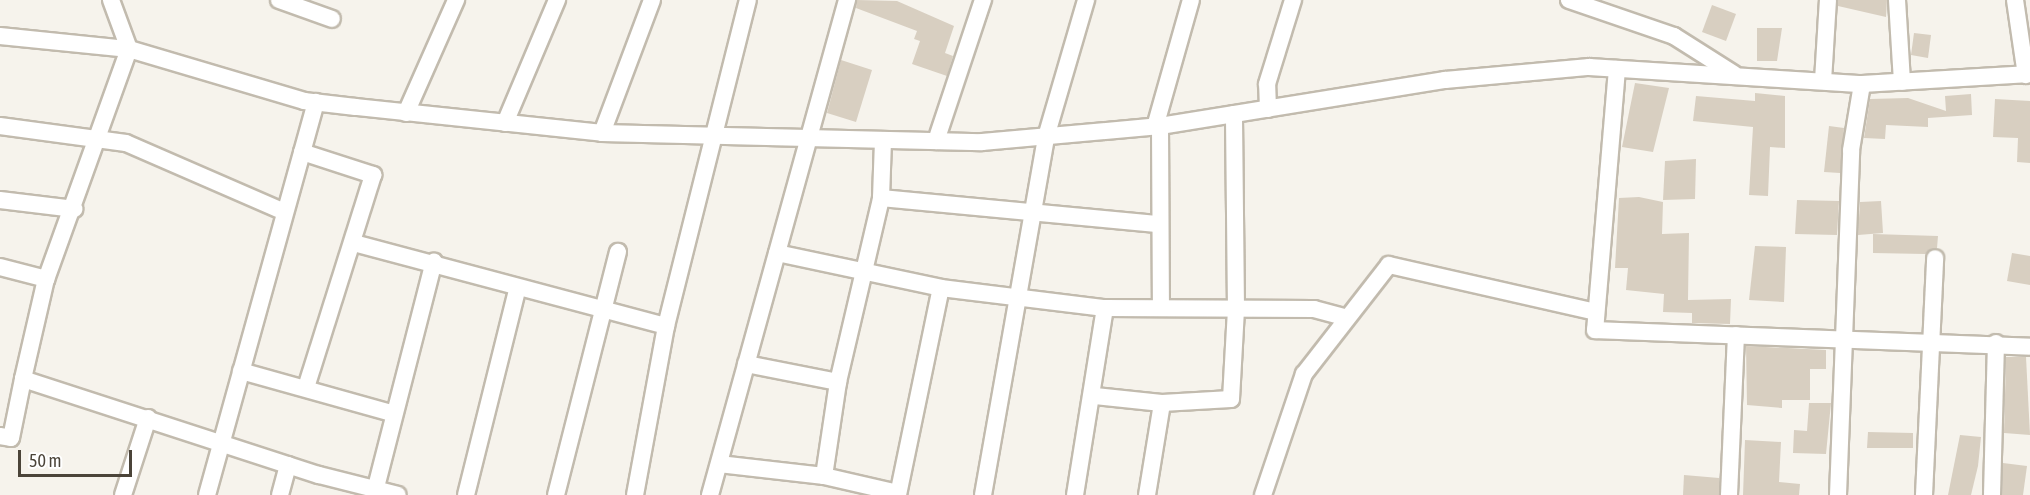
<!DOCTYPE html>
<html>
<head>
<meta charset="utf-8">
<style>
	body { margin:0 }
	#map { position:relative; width:2030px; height:495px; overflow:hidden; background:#f6f3ec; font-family:"Asap Condensed",sans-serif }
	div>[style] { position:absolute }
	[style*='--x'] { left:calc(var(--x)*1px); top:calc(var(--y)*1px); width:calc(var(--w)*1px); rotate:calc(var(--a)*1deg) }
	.building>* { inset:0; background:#d8cfc1 }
	.roads { filter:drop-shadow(2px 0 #c2bbae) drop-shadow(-2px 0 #c2bbae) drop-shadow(0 2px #c2bbae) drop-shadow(0 -2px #c2bbae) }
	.minor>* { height:16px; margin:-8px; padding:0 8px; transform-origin:8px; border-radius:8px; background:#fff }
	span { translate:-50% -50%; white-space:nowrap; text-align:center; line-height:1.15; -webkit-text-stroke:5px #fff; paint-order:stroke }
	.scale { position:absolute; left:18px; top:450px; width:114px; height:27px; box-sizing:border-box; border:3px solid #4b4439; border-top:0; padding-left:8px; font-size:18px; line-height:21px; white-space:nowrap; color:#4b4439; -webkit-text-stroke:4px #fff; paint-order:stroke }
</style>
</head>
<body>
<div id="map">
	<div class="building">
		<div style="clip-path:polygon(857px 0,897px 1px,954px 26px,945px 53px,953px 56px,947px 76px,912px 64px,920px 41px,914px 39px,917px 31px,856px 8px)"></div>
		<div style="clip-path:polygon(1838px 0,1887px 0,1886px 17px,1838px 6px)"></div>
		<div style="clip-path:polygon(1712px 5px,1736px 14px,1726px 41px,1702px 32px)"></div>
		<div style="clip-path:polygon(1757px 28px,1782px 28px,1777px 61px,1757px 61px)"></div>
		<div style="clip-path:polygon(1914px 33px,1931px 35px,1928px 58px,1911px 55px)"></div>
		<div style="clip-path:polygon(841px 60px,872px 70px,856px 122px,827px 113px)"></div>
		<div style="clip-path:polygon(1635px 83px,1669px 88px,1653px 152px,1622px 147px)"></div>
		<div style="clip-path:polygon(1755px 93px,1785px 96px,1785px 148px,1770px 147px,1768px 196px,1749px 195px,1753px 127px,1693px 121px,1696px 96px,1755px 101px)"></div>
		<div style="clip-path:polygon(1971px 94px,1972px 115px,1928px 118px,1928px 127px,1886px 125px,1885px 139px,1864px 138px,1870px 99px,1908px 98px,1946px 111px,1945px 96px)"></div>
		<div style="clip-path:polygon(1995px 99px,2030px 101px,2030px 163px,2017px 162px,2018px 138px,1993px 137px)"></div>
		<div style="clip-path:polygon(1829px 126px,1844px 128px,1840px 173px,1824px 172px)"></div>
		<div style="clip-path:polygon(1696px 159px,1695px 199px,1663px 200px,1665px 161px)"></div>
		<div style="clip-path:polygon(1639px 197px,1663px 202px,1662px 234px,1689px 233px,1688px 300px,1731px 299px,1730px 324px,1692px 323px,1692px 313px,1663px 312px,1664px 294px,1626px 290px,1628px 268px,1615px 268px,1619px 198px)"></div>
		<div style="clip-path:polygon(1797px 200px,1839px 201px,1837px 235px,1795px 234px)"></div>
		<div style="clip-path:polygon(1881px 201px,1883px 233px,1858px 235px,1860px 202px)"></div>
		<div style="clip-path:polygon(1873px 234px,1938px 236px,1937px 248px,1925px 254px,1873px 253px)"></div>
		<div style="clip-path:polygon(1755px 246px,1786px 247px,1784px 302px,1749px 300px)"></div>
		<div style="clip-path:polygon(2012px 253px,2030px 256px,2030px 285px,2007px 281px)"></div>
		<div style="clip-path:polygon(1746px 346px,1826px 350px,1826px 369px,1810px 369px,1810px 400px,1782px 400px,1782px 408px,1747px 405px)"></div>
		<div style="clip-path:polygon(2006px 357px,2026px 357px,2030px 435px,2004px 433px)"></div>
		<div style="clip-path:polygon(1809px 403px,1831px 403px,1826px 454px,1793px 453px,1794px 430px,1807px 431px)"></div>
		<div style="clip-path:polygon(1868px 432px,1913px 433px,1913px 448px,1867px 448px)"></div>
		<div style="clip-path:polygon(1960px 435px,1981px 437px,1978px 466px,1971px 495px,1948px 495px)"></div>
		<div style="clip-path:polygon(1745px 440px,1781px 442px,1779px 482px,1800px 484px,1799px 495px,1743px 495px)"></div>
		<div style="clip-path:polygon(2003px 463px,2027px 466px,2023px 495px,2002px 495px)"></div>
		<div style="clip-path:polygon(1684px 475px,1719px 478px,1719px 495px,1683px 495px)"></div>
	</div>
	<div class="roads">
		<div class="minor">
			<div style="--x:111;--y:0;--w:52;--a:69.8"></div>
			<div style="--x:129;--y:49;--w:245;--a:109.8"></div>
			<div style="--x:46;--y:279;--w:103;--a:103"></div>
			<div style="--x:23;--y:379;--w:311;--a:18"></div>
			<div style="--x:319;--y:475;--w:81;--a:14.2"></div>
			<div style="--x:279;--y:0;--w:56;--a:19.7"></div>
			<div style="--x:1569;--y:0;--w:111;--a:18.9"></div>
			<div style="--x:1674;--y:36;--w:71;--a:32.3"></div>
			<div style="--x:1897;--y:0;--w:82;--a:86.5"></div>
			<div style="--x:2015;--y:0;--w:76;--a:81.7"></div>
			<div style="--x:0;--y:36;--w:130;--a:5.8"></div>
			<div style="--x:129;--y:49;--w:183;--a:16.5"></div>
			<div style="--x:304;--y:101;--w:52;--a:6.6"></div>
			<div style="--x:356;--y:107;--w:247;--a:6"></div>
			<div style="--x:602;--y:133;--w:380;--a:1.4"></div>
			<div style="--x:982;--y:142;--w:179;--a:-5.1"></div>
			<div style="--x:1160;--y:126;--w:289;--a:-9.2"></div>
			<div style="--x:1445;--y:80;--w:145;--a:-5.2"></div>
			<div style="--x:1589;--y:67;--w:274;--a:3.6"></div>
			<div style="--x:1862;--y:84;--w:168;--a:-3.4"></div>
			<div style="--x:1617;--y:69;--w:262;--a:94.8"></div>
			<div style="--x:1595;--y:330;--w:435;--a:2.2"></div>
			<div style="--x:1823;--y:81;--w:81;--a:-86.5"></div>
			<div style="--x:1268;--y:109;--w:25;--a:-92"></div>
			<div style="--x:1267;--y:84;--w:88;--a:-72.8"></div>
			<div style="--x:406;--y:113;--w:124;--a:-66.1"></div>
			<div style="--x:505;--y:123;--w:134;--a:-67.1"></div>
			<div style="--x:0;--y:126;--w:127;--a:7.7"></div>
			<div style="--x:126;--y:143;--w:173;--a:23.5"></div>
			<div style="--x:1160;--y:126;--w:182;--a:89.7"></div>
			<div style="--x:1155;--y:127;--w:132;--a:-74.2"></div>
			<div style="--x:602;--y:133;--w:142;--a:-69.4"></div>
			<div style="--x:936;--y:141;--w:149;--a:-71.6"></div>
			<div style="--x:302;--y:152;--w:75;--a:17.9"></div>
			<div style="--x:373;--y:175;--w:223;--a:107.5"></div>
			<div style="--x:881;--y:198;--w:277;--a:5.4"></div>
			<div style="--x:0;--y:200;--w:75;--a:6.9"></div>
			<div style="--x:354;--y:243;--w:323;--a:14.9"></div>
			<div style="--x:777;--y:253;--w:168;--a:12"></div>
			<div style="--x:941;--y:288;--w:165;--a:7"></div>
			<div style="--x:1105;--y:308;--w:209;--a:0.3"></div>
			<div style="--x:1314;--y:309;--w:31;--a:15"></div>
			<div style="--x:0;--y:267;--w:48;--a:14.6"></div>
			<div style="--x:746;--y:364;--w:94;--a:11.1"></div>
			<div style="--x:241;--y:371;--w:156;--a:15.6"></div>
			<div style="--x:1095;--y:396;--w:67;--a:6"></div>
			<div style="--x:1162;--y:403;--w:69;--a:-3.3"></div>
			<div style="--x:1231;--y:399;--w:90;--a:-86.8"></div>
			<div style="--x:1236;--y:309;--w:195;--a:-90.6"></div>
			<div style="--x:0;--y:436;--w:11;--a:10"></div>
			<div style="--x:11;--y:438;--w:60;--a:-78.5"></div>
			<div style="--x:719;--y:464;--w:106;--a:6.5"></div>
			<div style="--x:824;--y:476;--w:76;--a:12.9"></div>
			<div style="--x:824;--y:476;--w:95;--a:-81.5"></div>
			<div style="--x:838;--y:382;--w:189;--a:-76.8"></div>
			<div style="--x:881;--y:198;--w:58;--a:-88"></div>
			<div style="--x:123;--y:495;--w:81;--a:-72"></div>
			<div style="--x:207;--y:495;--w:408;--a:-74.5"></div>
			<div style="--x:280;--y:495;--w:31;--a:-75"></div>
			<div style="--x:374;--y:495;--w:241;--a:-75.6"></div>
			<div style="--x:466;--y:495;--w:211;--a:-76"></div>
			<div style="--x:556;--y:495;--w:251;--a:-75.7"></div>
			<div style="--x:635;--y:495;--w:172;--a:-79.6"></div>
			<div style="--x:666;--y:326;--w:336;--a:-75.9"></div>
			<div style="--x:710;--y:495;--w:514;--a:-74.53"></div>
			<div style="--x:898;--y:495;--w:211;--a:-78.3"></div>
			<div style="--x:983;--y:495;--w:364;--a:-80"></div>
			<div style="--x:1046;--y:137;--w:143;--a:-73.7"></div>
			<div style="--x:1075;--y:495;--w:189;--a:-80.9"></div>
			<div style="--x:1147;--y:495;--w:93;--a:-80.7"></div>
			<div style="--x:1263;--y:495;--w:128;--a:-71.3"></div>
			<div style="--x:1304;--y:374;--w:138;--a:-52.1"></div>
			<div style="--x:1389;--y:265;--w:212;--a:12.8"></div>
			<div style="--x:1729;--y:495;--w:160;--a:-87.5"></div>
			<div style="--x:1838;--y:495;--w:345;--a:-87.8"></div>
			<div style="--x:1851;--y:150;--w:67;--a:-80.5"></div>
			<div style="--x:1924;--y:495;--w:237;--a:-87.3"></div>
			<div style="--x:1992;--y:495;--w:152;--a:-88.5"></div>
		</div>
	</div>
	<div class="scale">50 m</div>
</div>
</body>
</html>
